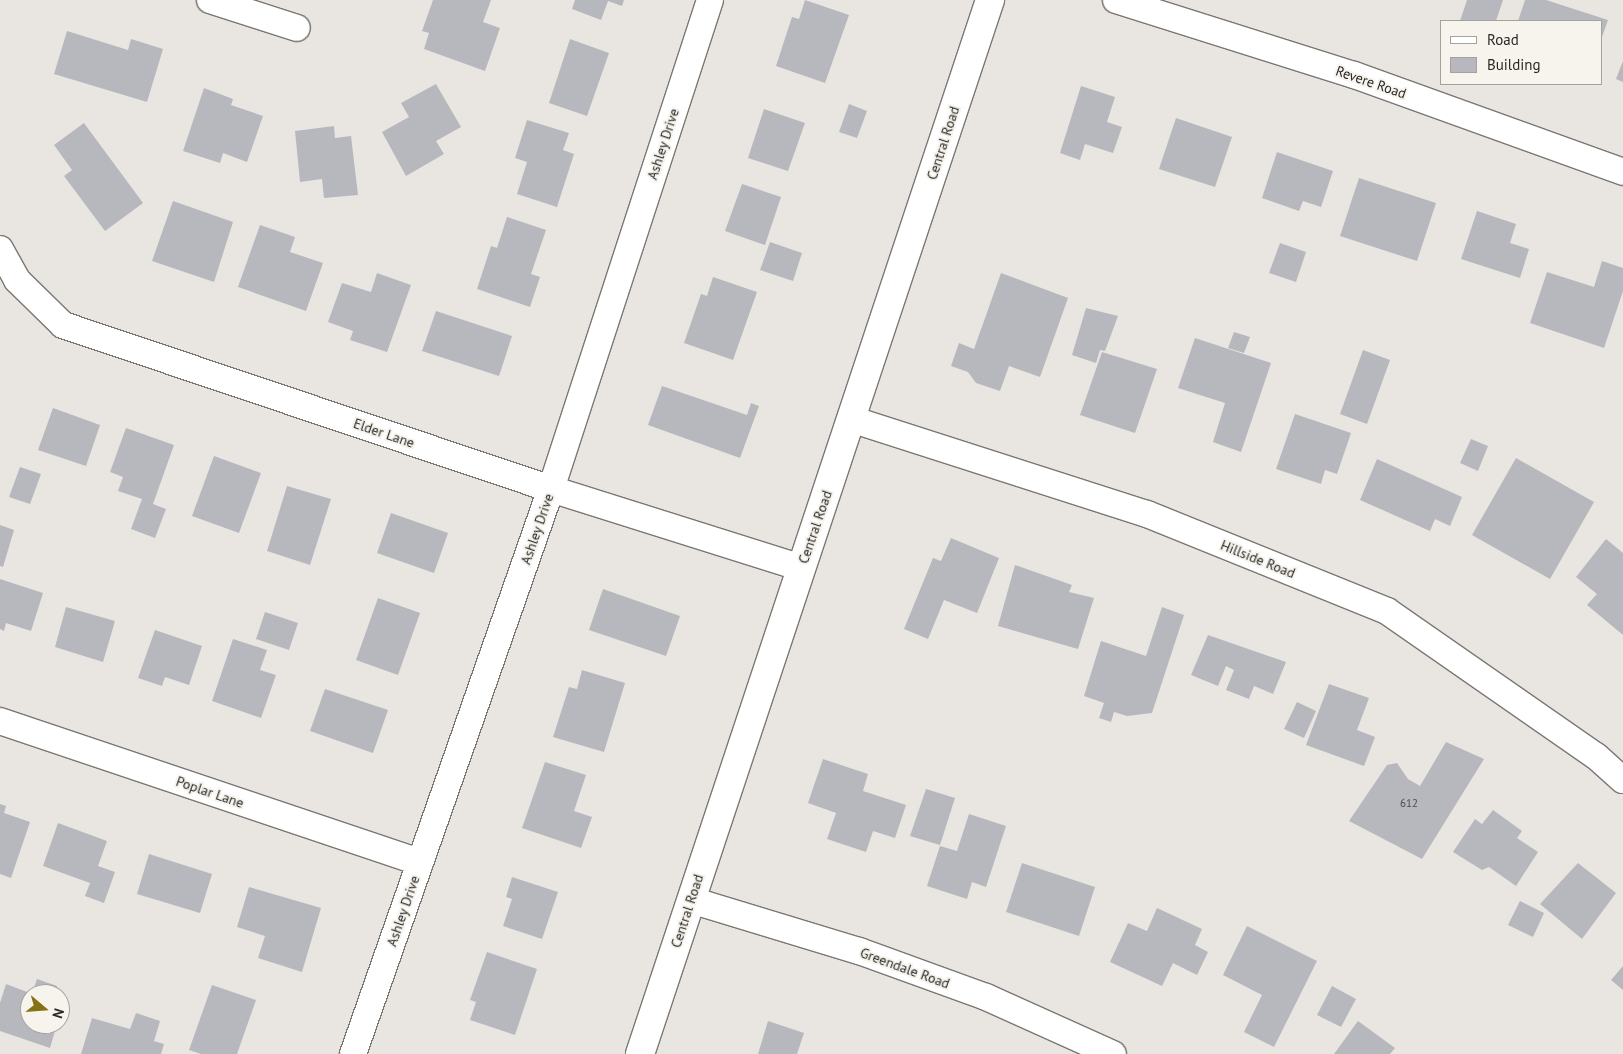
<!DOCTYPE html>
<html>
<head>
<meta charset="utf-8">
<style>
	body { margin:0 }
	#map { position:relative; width:1623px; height:1054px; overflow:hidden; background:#e9e6e1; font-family:"PT Sans",sans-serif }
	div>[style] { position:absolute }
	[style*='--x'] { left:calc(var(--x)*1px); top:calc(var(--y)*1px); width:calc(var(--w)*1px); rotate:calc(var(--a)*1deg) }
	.building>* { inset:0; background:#b7b8bd }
	.roads { filter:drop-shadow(1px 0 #7b7873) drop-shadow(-1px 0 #7b7873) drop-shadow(0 1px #7b7873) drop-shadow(0 -1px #7b7873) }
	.street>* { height:26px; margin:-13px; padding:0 13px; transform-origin:13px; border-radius:13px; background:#fff }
	.secondary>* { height:28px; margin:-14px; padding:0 14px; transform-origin:14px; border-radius:14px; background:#fff }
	span { translate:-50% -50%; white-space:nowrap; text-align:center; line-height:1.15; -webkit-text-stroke:4px #f7f4ee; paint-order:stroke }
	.number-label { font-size:11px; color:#4c4c4c }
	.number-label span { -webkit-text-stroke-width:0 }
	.street-label { font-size:14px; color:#292826 }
	.legend { position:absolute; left:1440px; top:20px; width:162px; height:65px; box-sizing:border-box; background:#f7f4ee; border:1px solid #a5a29e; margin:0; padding:6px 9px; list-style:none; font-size:15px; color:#292826 }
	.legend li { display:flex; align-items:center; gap:10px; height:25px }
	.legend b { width:25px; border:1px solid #a5a29e }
	.north { position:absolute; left:20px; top:984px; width:50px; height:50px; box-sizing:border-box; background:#f7f4ee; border:1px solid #a5a29e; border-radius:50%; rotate:108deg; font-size:14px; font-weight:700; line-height:20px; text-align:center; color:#292826 }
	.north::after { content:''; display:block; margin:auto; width:18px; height:22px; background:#847213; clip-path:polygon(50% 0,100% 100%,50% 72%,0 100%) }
</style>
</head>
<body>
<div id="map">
	<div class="building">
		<div style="clip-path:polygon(433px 0,491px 0,483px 22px,500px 28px,485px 71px,424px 49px,429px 33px,422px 31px)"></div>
		<div style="clip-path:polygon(575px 0,624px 0,622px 6px,608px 1px,601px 20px,572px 9px)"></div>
		<div style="clip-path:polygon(805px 0,849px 15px,825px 83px,776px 66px,792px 17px,799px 19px)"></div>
		<div style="clip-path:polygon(1467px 0,1503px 0,1496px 21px,1460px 21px)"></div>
		<div style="clip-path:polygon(1525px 0,1546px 0,1608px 20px,1602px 37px,1602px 21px,1518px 21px)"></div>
		<div style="clip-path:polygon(67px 31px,128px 50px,131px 39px,163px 49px,147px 102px,54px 74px)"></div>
		<div style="clip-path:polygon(570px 39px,609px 53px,587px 116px,549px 103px)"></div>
		<div style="clip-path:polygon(1623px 61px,1623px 82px,1616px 79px)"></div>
		<div style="clip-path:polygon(436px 84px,461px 127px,436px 141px,444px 154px,406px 176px,382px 132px,409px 117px,401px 103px)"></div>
		<div style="clip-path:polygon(1081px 86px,1115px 97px,1107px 122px,1122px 127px,1113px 153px,1085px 144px,1080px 160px,1060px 153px)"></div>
		<div style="clip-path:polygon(204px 88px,233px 99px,231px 105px,263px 116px,247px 162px,223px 153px,220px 163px,183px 151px)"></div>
		<div style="clip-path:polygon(849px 104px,867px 111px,857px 138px,839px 132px)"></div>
		<div style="clip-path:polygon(764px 109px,805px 123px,788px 171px,748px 158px)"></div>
		<div style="clip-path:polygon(1176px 118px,1232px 137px,1215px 187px,1159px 169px)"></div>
		<div style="clip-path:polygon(527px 120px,569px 133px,563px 150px,574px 154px,557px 207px,517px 194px,527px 162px,515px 158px)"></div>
		<div style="clip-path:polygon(84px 123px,143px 203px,105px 231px,64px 176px,72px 170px,54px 145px)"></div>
		<div style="clip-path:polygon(334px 126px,335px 138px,351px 136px,358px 195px,324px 198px,322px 179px,300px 182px,295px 131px)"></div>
		<div style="clip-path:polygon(1277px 152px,1333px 171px,1321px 207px,1303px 201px,1299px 211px,1262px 198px)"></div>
		<div style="clip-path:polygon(1359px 178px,1436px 203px,1417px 261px,1340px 236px)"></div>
		<div style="clip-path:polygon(742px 184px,781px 197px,765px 245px,725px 231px)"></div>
		<div style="clip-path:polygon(173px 201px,233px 222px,214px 282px,152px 261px)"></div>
		<div style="clip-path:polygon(1477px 211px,1516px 224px,1510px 243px,1529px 249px,1520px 278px,1461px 259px)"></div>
		<div style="clip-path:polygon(507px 217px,546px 230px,531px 274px,540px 277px,530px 307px,477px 289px,491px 246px,497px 248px)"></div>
		<div style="clip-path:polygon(260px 225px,295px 237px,290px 252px,323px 263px,306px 311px,238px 287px)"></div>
		<div style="clip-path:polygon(770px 242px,802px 253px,793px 281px,760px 270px)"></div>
		<div style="clip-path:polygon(1280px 243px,1306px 252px,1296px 282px,1269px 273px)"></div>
		<div style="clip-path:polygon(1602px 261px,1623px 268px,1623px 291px,1604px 348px,1530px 323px,1547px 272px,1594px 287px)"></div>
		<div style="clip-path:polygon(377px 273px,411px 285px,387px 352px,350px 340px,353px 331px,328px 322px,342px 283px,371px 292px)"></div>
		<div style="clip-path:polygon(1001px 273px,1068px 298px,1040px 377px,1009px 366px,1000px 391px,976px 383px,968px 372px,951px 366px,959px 343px,974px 349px)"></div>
		<div style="clip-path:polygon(713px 277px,757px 292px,733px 360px,684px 343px,701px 294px,707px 296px)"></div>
		<div style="clip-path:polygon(1086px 308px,1118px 316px,1105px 351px,1100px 350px,1096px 363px,1072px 355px)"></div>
		<div style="clip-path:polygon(436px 311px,512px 336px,499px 376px,422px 351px)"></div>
		<div style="clip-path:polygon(1234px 332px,1250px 337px,1244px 353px,1228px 348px)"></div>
		<div style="clip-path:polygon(1195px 338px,1271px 363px,1241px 452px,1213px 442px,1225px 403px,1178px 388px)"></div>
		<div style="clip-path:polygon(1363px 350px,1390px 360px,1367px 424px,1340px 414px)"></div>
		<div style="clip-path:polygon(1102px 352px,1157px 369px,1135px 433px,1080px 415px)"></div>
		<div style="clip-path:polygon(662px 386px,747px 415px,751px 403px,759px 406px,740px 458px,648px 425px)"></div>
		<div style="clip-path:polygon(53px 408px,100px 425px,86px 466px,38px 450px)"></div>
		<div style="clip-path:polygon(1295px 414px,1351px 433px,1337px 474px,1325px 470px,1321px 484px,1276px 469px)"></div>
		<div style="clip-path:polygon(126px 428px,174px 445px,153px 504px,166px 509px,155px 538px,131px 529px,142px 499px,118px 491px,123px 477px,110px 472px)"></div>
		<div style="clip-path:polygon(1471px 439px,1488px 446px,1478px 471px,1460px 463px)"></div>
		<div style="clip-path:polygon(214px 456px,261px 473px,239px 533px,192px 516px)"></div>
		<div style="clip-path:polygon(1516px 458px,1594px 502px,1550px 579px,1472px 535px)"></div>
		<div style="clip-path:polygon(1377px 459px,1462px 497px,1450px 526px,1435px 519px,1430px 531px,1360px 500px)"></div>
		<div style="clip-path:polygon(20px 467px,41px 474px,30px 504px,9px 497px)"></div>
		<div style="clip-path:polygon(287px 486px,331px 499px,310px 565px,267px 551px)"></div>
		<div style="clip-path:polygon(391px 513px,448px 533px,434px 573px,377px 553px)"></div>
		<div style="clip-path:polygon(0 525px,14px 530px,3px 567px,0 566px)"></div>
		<div style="clip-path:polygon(951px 538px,999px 558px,977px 613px,944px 600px,928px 639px,904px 629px,933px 558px,941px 561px)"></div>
		<div style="clip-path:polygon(1606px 539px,1623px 553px,1623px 635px,1587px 605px,1597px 594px,1576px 577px)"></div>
		<div style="clip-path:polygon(1015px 565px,1072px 585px,1069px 592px,1094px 598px,1078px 649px,998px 626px)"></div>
		<div style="clip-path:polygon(0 579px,43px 593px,31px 631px,6px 623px,4px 631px,0 629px)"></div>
		<div style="clip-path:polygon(603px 589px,680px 616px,666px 656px,589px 630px)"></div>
		<div style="clip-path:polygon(378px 598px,420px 613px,398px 675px,356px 660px)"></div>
		<div style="clip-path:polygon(66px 607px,115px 621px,103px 662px,55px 647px)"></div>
		<div style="clip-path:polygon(1162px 607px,1184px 615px,1152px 713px,1127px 716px,1114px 712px,1111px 722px,1099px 718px,1104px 703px,1084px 696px,1101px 641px,1146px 656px)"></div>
		<div style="clip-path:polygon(265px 612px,298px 623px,289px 650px,256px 639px)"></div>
		<div style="clip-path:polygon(155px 630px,202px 646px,189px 685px,165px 677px,162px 686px,138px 678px)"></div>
		<div style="clip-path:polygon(1208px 635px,1286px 662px,1273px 694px,1254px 686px,1249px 699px,1226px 690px,1234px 670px,1226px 666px,1218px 686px,1191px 675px)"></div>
		<div style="clip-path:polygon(233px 639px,267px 650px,260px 670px,276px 675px,261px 718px,212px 701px)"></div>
		<div style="clip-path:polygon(582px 670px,625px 683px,604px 752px,553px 737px,569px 687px,577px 689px)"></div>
		<div style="clip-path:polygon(1329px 684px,1369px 698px,1357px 730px,1375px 737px,1364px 766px,1306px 745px)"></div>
		<div style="clip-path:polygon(325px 689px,388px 710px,373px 753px,310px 731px)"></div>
		<div style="clip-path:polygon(1297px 702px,1316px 711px,1304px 738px,1284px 729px)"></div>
		<div style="clip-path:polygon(1446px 742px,1484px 759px,1422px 859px,1349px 821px,1387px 765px,1397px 763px,1408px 779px,1420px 786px)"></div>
		<div style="clip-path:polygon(823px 759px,868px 774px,863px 791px,906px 805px,895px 838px,873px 831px,866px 852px,827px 839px,836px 813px,808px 803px)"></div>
		<div style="clip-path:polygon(545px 762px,586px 775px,574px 811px,592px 817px,581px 848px,522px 828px)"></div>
		<div style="clip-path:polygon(926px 789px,955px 798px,940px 845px,910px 836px)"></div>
		<div style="clip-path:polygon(0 804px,6px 806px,4px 813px,30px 822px,11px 878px,0 874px)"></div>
		<div style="clip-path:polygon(1493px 810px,1522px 831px,1517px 838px,1538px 852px,1516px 886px,1489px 867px,1482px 870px,1453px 852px,1475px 819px,1482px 824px)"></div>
		<div style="clip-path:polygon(969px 814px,1006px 826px,986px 887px,972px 882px,967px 899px,927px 886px,940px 846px,957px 851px)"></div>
		<div style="clip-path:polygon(58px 823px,107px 841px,98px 866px,115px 872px,104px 903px,85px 896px,90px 883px,43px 866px)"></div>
		<div style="clip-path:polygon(149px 854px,212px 874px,200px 913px,137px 894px)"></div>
		<div style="clip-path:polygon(1022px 863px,1095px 887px,1079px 936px,1006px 912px)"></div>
		<div style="clip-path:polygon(1578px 863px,1616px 893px,1582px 939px,1540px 904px)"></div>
		<div style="clip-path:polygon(512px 877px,558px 892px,542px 939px,503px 926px,512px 899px,506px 897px)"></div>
		<div style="clip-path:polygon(249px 887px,321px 908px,302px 972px,258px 958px,265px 936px,237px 927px)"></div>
		<div style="clip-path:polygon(1520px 901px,1544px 913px,1533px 937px,1508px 925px)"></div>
		<div style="clip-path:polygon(1157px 908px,1202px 929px,1195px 945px,1208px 952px,1197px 975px,1173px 963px,1162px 986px,1110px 962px,1128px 923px,1147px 931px)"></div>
		<div style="clip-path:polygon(1247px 926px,1317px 961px,1274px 1047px,1244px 1032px,1262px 995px,1223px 975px)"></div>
		<div style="clip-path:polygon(487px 952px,537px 969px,515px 1035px,470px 1020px,476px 1002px,470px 1000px)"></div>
		<div style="clip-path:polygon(1623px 966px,1623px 990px,1611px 980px)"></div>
		<div style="clip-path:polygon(37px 979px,57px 986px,54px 994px,32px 994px)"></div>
		<div style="clip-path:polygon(6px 984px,30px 993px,30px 1024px,57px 1024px,50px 1048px,0 1031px,0 1003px)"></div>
		<div style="clip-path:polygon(212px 985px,256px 1000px,237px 1054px,201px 1054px,189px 1050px)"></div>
		<div style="clip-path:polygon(1332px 986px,1356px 999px,1341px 1027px,1317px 1015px)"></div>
		<div style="clip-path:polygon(136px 1013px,160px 1021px,154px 1041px,164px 1044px,161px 1054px,81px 1054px,92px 1018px,130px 1029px)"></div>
		<div style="clip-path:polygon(768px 1021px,804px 1033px,797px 1054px,758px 1054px)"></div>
		<div style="clip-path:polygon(1358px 1021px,1395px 1048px,1390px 1054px,1334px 1054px)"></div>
	</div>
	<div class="roads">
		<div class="street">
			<div style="--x:210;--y:0;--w:91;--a:17.8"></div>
			<div style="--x:1116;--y:0;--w:250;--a:17.5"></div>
			<div style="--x:1354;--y:75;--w:286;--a:19.8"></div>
			<div style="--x:0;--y:249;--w:35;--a:61"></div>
			<div style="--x:17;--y:280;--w:64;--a:44.4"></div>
			<div style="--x:63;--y:325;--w:515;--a:18.58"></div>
			<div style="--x:551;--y:489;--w:262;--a:17.5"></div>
			<div style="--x:851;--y:419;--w:311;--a:17.8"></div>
			<div style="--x:1147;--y:514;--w:259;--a:22"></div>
			<div style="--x:1387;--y:611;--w:254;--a:34.8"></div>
			<div style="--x:1596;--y:756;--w:36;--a:42"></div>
			<div style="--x:0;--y:721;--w:443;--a:18.6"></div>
			<div style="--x:691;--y:900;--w:176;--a:16.9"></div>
			<div style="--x:859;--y:951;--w:135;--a:19.9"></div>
			<div style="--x:986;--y:997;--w:139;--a:24.2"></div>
			<div style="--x:353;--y:1054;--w:599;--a:-70.69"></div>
			<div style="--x:551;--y:489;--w:514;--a:-71.99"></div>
		</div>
		<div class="secondary">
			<div style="--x:640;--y:1054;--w:1111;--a:-71.63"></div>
		</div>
	</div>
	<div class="number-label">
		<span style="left:1409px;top:803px">612</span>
	</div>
	<div class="street-label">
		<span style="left:1371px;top:82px;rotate:19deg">Revere Road</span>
		<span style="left:943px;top:143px;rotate:-72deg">Central Road</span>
		<span style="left:663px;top:144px;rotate:-72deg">Ashley Drive</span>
		<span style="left:384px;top:433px;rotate:19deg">Elder Lane</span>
		<span style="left:815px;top:527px;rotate:-71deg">Central Road</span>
		<span style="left:537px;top:529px;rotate:-71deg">Ashley Drive</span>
		<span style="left:1258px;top:559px;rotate:22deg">Hillside Road</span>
		<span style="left:210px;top:792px;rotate:19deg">Poplar Lane</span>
		<span style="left:403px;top:911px;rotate:-71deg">Ashley Drive</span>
		<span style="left:687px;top:911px;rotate:-72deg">Central Road</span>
		<span style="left:905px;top:968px;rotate:20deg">Greendale Road</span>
	</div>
	<ul class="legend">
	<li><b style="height:6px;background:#fff"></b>Road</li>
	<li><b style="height:14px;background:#b7b8bd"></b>Building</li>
	</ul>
	<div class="north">N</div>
</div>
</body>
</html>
